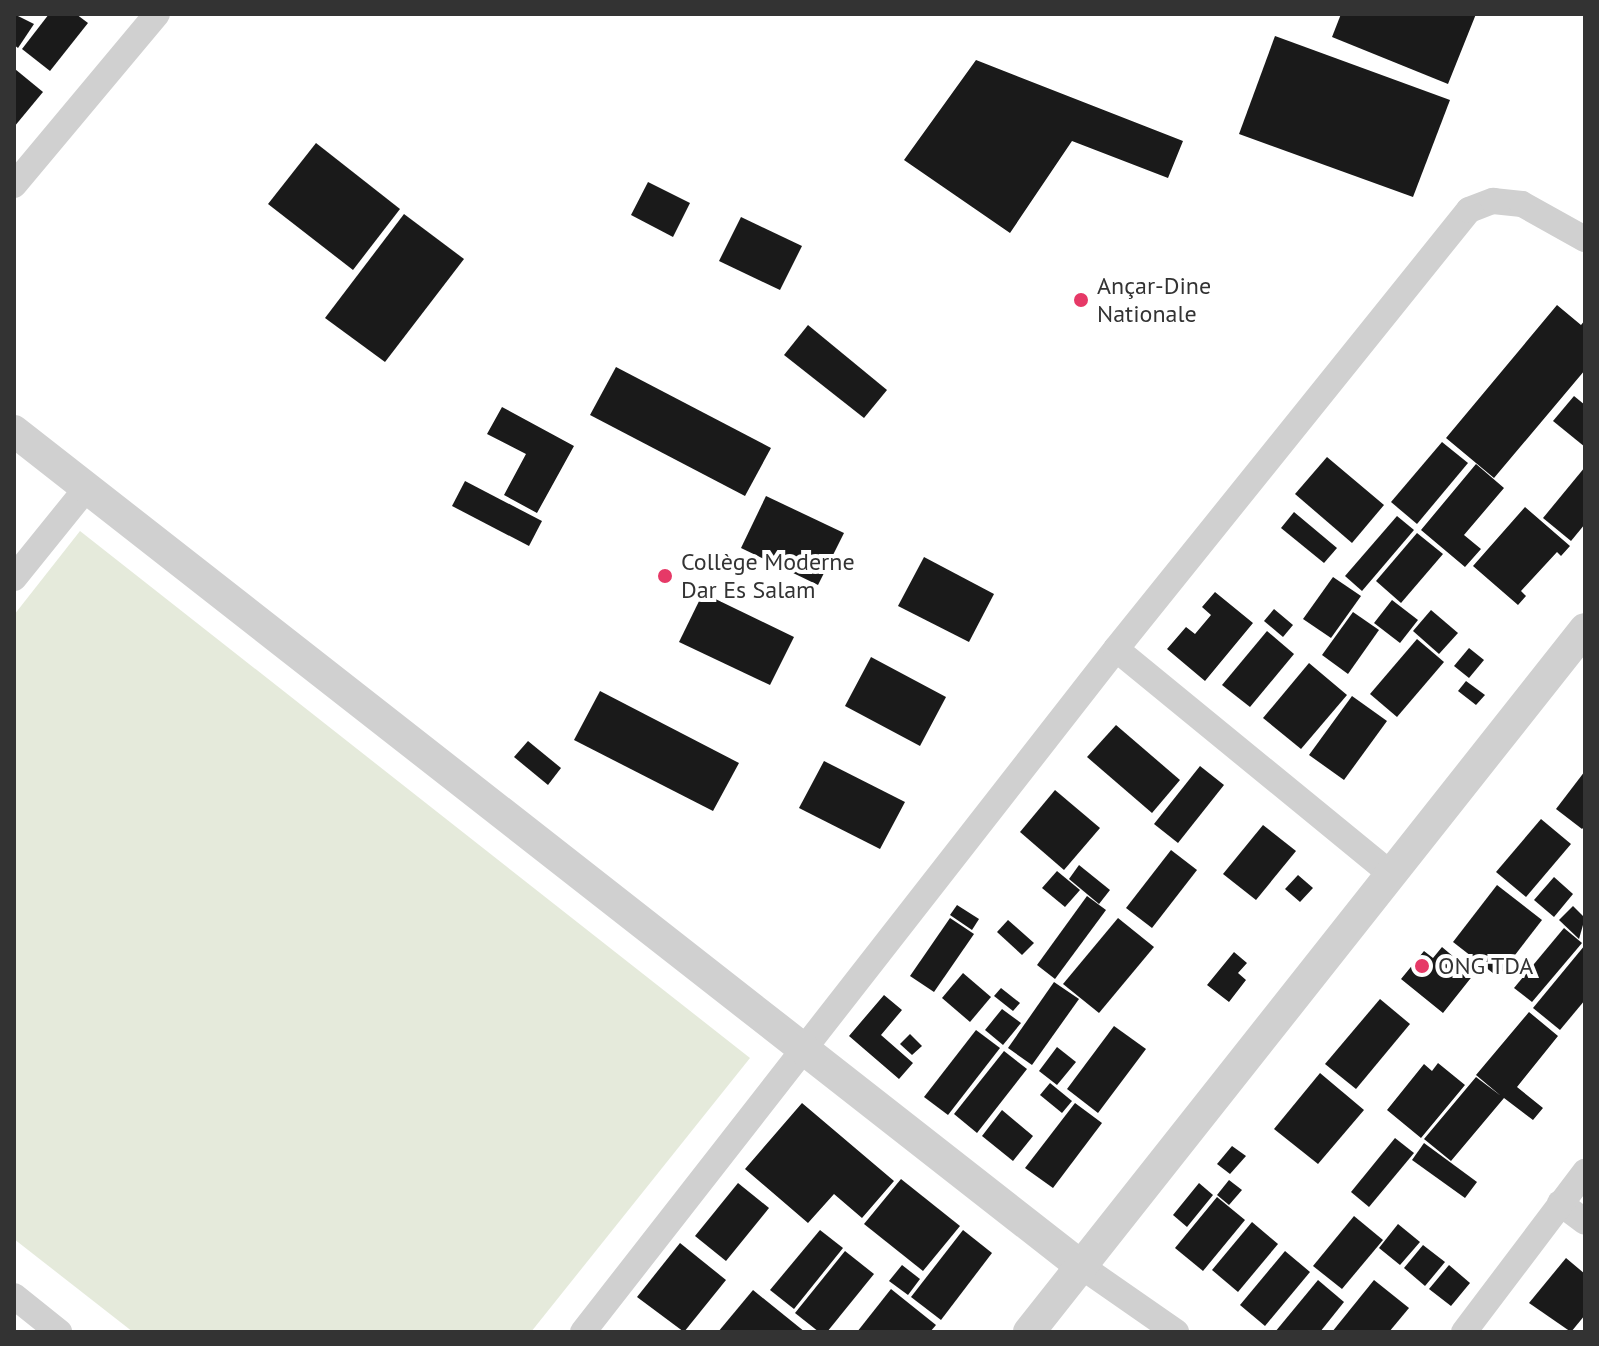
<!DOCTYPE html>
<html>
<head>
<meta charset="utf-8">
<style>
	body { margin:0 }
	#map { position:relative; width:1599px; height:1346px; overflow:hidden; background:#fff; font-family:"PT Sans",sans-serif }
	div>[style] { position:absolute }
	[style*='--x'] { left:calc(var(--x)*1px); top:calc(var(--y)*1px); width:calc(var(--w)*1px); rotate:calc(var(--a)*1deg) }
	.green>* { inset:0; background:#e5eadb }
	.building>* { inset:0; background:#1a1a1a }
	.minor>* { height:26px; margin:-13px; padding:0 13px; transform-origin:13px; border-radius:13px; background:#d0d0d0 }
	.tertiary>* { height:32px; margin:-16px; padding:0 16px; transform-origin:16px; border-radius:16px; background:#d0d0d0 }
	.dots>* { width:22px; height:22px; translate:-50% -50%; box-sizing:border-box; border:4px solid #fff; border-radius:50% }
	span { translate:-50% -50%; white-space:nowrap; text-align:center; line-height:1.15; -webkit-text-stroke:8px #fff; paint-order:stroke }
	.poi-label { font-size:24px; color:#333 }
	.left { translate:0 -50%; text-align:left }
	.frame { position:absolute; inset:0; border:16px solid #333; pointer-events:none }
</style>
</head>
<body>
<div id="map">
	<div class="green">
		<div style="clip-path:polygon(80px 531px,750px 1058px,531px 1332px,133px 1332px,14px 1239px,14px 615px)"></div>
	</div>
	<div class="building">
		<div style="clip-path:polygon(14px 14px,34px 24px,18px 48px,14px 45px)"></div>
		<div style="clip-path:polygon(49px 14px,76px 14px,88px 23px,50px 71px,22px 49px)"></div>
		<div style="clip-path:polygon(1341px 14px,1476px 14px,1448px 84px,1332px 37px)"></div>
		<div style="clip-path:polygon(1275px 36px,1450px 100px,1413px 197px,1239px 134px)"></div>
		<div style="clip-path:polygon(976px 60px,1183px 141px,1168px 178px,1072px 141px,1010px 233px,904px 160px)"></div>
		<div style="clip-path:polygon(15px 69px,43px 92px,14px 127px,14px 71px)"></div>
		<div style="clip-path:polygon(316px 143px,400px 209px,353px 270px,268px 204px)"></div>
		<div style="clip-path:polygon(648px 182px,690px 203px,673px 237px,631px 215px)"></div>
		<div style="clip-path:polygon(404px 214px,464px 259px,385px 362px,325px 318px)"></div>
		<div style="clip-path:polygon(741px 217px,802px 246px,780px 290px,719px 261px)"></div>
		<div style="clip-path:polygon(1557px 305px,1581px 325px,1585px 320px,1585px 370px,1494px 478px,1446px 438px)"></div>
		<div style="clip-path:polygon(808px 325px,887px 390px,864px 418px,784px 355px)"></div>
		<div style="clip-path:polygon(616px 367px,771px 448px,745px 496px,590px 415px)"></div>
		<div style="clip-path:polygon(1574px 396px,1585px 405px,1585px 447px,1553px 421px)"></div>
		<div style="clip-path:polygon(502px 407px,574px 446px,537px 513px,504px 495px,526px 454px,487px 434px)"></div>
		<div style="clip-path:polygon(1442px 442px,1468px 463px,1417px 524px,1391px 502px)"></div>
		<div style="clip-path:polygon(1327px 457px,1384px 505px,1352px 543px,1295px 494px)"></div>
		<div style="clip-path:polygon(1476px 464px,1504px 488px,1464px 535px,1481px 549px,1465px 567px,1421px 530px)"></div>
		<div style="clip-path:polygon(1585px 467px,1585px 524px,1571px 541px,1543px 518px)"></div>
		<div style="clip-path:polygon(465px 481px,542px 521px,529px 546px,452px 506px)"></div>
		<div style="clip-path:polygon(766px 496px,844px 533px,818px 585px,741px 548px)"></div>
		<div style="clip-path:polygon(1525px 507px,1570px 546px,1561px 556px,1557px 552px,1521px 591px,1526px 596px,1518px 605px,1473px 566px)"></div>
		<div style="clip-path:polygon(1294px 512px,1337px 548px,1324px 563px,1281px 528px)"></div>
		<div style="clip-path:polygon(1397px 516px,1414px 530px,1362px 591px,1345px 576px)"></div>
		<div style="clip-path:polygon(1417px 533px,1443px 554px,1401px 603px,1376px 581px)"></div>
		<div style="clip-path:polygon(924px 557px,994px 594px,969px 642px,898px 606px)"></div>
		<div style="clip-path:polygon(1333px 577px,1361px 596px,1331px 638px,1303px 619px)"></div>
		<div style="clip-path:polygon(1215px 592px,1253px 623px,1205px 681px,1167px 649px,1186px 627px,1195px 634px,1211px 615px,1202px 607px)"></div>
		<div style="clip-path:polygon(703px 593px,794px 637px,770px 685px,679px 642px)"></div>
		<div style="clip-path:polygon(1392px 600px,1418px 620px,1400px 643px,1374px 623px)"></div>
		<div style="clip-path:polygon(1274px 609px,1293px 625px,1283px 637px,1264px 621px)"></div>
		<div style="clip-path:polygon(1431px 610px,1458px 633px,1439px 654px,1413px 631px)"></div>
		<div style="clip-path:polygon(1353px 612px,1379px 630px,1348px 674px,1322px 655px)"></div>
		<div style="clip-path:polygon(1267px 631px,1294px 654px,1250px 707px,1222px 685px)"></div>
		<div style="clip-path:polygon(1417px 639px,1444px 662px,1397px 717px,1370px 694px)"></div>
		<div style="clip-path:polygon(1469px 648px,1484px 660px,1469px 678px,1454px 666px)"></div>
		<div style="clip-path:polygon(871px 657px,946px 697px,920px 746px,845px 706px)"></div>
		<div style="clip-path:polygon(1309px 663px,1347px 695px,1301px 749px,1263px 718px)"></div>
		<div style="clip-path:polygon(1466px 681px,1485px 695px,1476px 705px,1458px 691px)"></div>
		<div style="clip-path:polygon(600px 691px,739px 763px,713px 811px,574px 740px)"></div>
		<div style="clip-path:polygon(1352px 696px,1387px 721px,1344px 780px,1309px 755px)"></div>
		<div style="clip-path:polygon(1116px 725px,1180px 780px,1152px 813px,1087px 757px)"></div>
		<div style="clip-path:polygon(528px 741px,561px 768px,548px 785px,514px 757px)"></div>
		<div style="clip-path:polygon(824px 761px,905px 802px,880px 849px,799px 808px)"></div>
		<div style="clip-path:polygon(1200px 766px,1224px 785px,1178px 843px,1154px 824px)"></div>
		<div style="clip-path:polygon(1585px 771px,1585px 826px,1582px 829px,1556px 809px)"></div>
		<div style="clip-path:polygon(1055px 790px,1100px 828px,1064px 870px,1020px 832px)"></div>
		<div style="clip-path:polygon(1541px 819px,1571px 844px,1526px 897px,1496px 872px)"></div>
		<div style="clip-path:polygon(1263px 825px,1296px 851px,1256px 900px,1223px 874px)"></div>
		<div style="clip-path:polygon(1171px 850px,1197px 870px,1152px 928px,1126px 908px)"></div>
		<div style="clip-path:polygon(1079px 865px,1110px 890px,1099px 904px,1069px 879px)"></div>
		<div style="clip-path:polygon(1057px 871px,1080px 890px,1065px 907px,1042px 888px)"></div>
		<div style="clip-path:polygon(1298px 875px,1313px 888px,1300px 902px,1285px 889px)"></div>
		<div style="clip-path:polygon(1554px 877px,1573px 894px,1554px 917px,1534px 900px)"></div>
		<div style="clip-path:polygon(1497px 885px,1542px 920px,1498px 977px,1453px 942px)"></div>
		<div style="clip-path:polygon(1087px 896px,1106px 910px,1055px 979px,1037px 965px)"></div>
		<div style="clip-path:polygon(957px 905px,979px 919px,972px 930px,950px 915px)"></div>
		<div style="clip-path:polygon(1573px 906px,1585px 918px,1579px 939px,1559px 920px)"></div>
		<div style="clip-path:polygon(950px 918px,974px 934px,934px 992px,910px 976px)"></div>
		<div style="clip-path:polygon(1118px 918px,1154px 947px,1099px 1013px,1063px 984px)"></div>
		<div style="clip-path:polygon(1008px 920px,1034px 943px,1022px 955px,997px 932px)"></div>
		<div style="clip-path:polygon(1564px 928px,1582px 943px,1532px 1002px,1514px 988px)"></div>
		<div style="clip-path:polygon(1585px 945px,1585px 1000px,1560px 1030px,1533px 1008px)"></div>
		<div style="clip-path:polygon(1442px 947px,1474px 974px,1443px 1013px,1401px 979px,1424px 951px,1433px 958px)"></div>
		<div style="clip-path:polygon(1234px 952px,1247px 963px,1238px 973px,1246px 980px,1229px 1002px,1207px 985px)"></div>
		<div style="clip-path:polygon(963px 973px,991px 997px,970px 1022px,942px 998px)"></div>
		<div style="clip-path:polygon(1054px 982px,1079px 999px,1032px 1065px,1008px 1048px)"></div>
		<div style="clip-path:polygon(1001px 988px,1020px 1003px,1013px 1011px,994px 996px)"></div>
		<div style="clip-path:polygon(884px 995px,902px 1010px,881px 1035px,913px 1063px,899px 1079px,849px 1036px)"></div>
		<div style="clip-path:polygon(1380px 999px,1410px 1024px,1356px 1089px,1325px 1064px)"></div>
		<div style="clip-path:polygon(1002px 1009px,1021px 1023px,1003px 1045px,985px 1030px)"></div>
		<div style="clip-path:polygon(1529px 1012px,1558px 1036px,1517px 1087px,1543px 1108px,1533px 1120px,1504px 1098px,1451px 1161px,1424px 1139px,1476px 1077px,1501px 1096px,1476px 1075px)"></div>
		<div style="clip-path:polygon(1114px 1026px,1146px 1049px,1098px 1113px,1067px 1089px)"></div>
		<div style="clip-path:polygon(976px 1030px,1000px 1048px,948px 1115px,924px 1097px)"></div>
		<div style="clip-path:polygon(910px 1034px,922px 1046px,912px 1055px,900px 1044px)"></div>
		<div style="clip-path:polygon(1057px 1047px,1076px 1062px,1057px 1085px,1039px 1071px)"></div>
		<div style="clip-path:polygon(1004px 1051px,1027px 1069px,977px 1133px,954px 1114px)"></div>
		<div style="clip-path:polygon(1438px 1063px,1465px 1085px,1421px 1138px,1387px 1110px,1424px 1064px,1432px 1071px)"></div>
		<div style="clip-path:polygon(1320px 1073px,1364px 1110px,1318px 1164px,1274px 1129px)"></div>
		<div style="clip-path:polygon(1050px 1083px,1072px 1101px,1062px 1113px,1040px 1095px)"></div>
		<div style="clip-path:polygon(802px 1103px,894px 1181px,862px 1218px,834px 1194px,808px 1223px,745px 1169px)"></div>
		<div style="clip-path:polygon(1075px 1103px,1102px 1123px,1053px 1188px,1025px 1168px)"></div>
		<div style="clip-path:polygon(1002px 1110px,1033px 1136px,1013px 1161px,982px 1136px)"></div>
		<div style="clip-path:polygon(1395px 1138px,1414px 1153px,1369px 1207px,1351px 1192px)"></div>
		<div style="clip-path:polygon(1424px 1143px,1477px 1182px,1465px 1198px,1412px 1160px)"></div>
		<div style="clip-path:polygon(1232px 1146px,1246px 1156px,1230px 1174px,1217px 1164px)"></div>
		<div style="clip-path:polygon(901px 1179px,960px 1226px,923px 1271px,864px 1224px)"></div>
		<div style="clip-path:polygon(1229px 1180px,1242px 1190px,1229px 1205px,1217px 1195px)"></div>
		<div style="clip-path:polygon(738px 1183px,769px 1208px,726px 1261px,695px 1236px)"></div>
		<div style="clip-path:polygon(1199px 1183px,1213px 1195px,1187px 1227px,1173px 1215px)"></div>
		<div style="clip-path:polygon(1217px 1197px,1245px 1220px,1203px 1271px,1175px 1248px)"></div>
		<div style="clip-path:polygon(1354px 1216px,1383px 1240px,1342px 1289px,1313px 1266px)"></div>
		<div style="clip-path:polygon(1252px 1222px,1278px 1244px,1238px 1292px,1212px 1270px)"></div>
		<div style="clip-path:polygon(1398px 1224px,1420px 1242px,1400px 1265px,1379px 1248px)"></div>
		<div style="clip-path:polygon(820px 1230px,843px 1248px,794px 1309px,770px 1290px)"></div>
		<div style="clip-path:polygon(963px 1230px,992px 1253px,941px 1320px,911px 1297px)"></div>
		<div style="clip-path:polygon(680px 1243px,726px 1280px,684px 1332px,637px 1297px)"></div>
		<div style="clip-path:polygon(1423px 1245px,1445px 1262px,1425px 1286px,1404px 1268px)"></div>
		<div style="clip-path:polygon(845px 1251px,874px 1274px,827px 1332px,819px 1332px,795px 1313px)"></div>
		<div style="clip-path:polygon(1285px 1251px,1310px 1272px,1265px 1326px,1240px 1305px)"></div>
		<div style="clip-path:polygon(1566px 1258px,1585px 1274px,1585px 1315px,1571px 1332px,1529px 1303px)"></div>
		<div style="clip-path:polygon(902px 1265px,920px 1279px,908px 1295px,889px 1281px)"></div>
		<div style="clip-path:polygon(1449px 1265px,1470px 1283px,1451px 1306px,1429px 1289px)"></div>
		<div style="clip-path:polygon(1318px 1280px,1344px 1302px,1320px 1332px,1275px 1332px)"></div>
		<div style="clip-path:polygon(1374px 1280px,1409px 1308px,1389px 1332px,1332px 1332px)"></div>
		<div style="clip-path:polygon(891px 1289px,936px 1325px,930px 1332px,857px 1332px)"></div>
		<div style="clip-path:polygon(753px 1290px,805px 1332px,718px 1332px)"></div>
	</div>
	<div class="minor">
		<div style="--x:14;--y:185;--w:223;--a:-50.1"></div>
		<div style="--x:14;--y:578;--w:113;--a:-51.1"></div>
		<div style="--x:1116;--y:649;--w:355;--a:39.3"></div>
		<div style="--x:1560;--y:1203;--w:31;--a:37"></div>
		<div style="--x:1081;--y:1266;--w:116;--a:34.8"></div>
		<div style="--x:14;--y:1296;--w:58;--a:38.7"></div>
		<div style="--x:583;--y:1332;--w:866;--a:-52.03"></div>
		<div style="--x:1116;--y:649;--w:563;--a:-51.2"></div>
		<div style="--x:1469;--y:210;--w:26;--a:-21"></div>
		<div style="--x:1493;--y:201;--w:29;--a:6"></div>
		<div style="--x:1522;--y:204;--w:72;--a:29.1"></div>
		<div style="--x:1464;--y:1332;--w:201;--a:-52.9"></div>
	</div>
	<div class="tertiary">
		<div style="--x:14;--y:431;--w:1355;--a:38.05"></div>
		<div style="--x:1029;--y:1332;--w:896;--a:-51.66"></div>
	</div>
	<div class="dots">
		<div style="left:1081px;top:300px;background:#e63967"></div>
		<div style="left:665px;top:576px;background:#e63967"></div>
		<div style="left:1422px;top:966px;background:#e63967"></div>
	</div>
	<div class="poi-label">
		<span class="left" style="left:1097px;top:300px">Ançar-Dine<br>Nationale</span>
		<span class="left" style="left:681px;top:576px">Collège Moderne<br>Dar Es Salam</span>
		<span class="left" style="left:1438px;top:966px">ONG TDA</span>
	</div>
	<div class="frame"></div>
</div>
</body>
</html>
